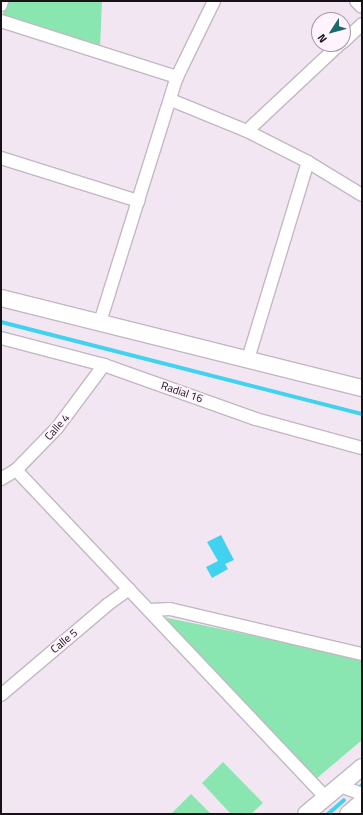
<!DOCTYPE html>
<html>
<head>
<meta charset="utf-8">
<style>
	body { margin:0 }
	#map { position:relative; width:363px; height:815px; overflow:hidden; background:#f1e6f1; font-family:"Titillium Web",sans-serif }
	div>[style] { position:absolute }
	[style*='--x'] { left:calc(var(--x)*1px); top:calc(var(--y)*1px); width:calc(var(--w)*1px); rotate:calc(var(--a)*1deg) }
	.green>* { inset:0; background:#89e6b1 }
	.water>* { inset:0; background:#40d2ee }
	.stream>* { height:4px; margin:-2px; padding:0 2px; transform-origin:2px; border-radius:2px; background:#40d2ee }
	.roads { filter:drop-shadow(1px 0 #c3b8c2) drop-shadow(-1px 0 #c3b8c2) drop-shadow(0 1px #c3b8c2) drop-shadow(0 -1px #c3b8c2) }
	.street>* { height:12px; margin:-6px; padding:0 6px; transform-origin:6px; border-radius:6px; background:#fff }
	.secondary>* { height:16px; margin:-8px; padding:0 8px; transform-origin:8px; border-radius:8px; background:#fff }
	span { translate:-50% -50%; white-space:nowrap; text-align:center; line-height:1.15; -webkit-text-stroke:3.5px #fff3fe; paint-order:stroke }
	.street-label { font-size:11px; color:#161216 }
	.frame { position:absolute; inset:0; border:2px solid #161216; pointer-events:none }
	.north { position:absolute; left:311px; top:12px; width:40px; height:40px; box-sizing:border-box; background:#fff3fe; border:1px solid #a299a1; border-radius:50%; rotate:234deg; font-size:11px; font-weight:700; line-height:16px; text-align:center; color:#161216 }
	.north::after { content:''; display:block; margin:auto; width:14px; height:18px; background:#1c696b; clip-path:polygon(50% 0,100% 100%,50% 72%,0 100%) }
</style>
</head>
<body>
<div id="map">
	<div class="green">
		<div style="clip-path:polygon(7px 1px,102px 1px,100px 48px,2px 17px)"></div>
		<div style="clip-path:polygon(163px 617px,362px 658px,362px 740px,316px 779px)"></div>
		<div style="clip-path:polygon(223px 762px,263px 803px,251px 814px,231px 814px,202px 783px)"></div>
		<div style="clip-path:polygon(191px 794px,211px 814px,171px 814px)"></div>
	</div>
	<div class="water">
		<div style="clip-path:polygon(221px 535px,234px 560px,225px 564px,228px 569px,212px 578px,206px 567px,218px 561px,207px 542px)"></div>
	</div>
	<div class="stream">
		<div style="--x:1;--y:322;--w:373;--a:14.3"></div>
		<div style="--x:361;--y:786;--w:1;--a:-45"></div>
		<div style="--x:328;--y:814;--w:21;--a:-41"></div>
	</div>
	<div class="roads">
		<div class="street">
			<div style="--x:356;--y:1;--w:8;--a:45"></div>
			<div style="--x:1;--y:5;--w:4;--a:-76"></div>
			<div style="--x:1;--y:21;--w:185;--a:17.7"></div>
			<div style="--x:343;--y:42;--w:26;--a:-43"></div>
			<div style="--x:171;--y:100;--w:82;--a:22.2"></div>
			<div style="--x:247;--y:131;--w:68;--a:26.9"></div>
			<div style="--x:308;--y:162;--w:63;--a:31.4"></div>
			<div style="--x:247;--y:131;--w:127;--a:-43.1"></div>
			<div style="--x:1;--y:158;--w:144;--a:17.4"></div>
			<div style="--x:100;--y:322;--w:257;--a:-72.6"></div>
			<div style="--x:177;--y:77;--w:85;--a:-64"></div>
			<div style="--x:1;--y:338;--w:106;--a:14.7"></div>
			<div style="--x:104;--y:365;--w:161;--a:19.6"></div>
			<div style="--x:256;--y:419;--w:110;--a:15.3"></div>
			<div style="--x:248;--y:359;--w:206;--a:-73.1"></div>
			<div style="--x:16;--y:470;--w:451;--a:46.6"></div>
			<div style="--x:1;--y:479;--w:17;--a:-31"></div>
			<div style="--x:16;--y:470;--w:59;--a:-45.7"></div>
			<div style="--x:57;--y:428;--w:79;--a:-53.3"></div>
			<div style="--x:150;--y:610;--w:20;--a:-3"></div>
			<div style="--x:170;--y:609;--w:197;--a:13.2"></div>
			<div style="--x:1;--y:695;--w:139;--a:-40.3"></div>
			<div style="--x:107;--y:605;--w:27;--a:-36"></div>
			<div style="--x:340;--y:786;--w:23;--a:20"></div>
		</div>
		<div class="secondary">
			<div style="--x:1;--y:298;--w:372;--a:14"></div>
			<div style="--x:306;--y:814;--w:73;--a:-40"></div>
			<div style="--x:348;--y:814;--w:18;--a:-41"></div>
		</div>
	</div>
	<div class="street-label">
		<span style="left:182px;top:392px;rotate:19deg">Radial 16</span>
		<span style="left:57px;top:427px;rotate:-48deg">Calle 4</span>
		<span style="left:64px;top:641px;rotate:-40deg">Calle 5</span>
	</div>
	<div class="frame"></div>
	<div class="north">N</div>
</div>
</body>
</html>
